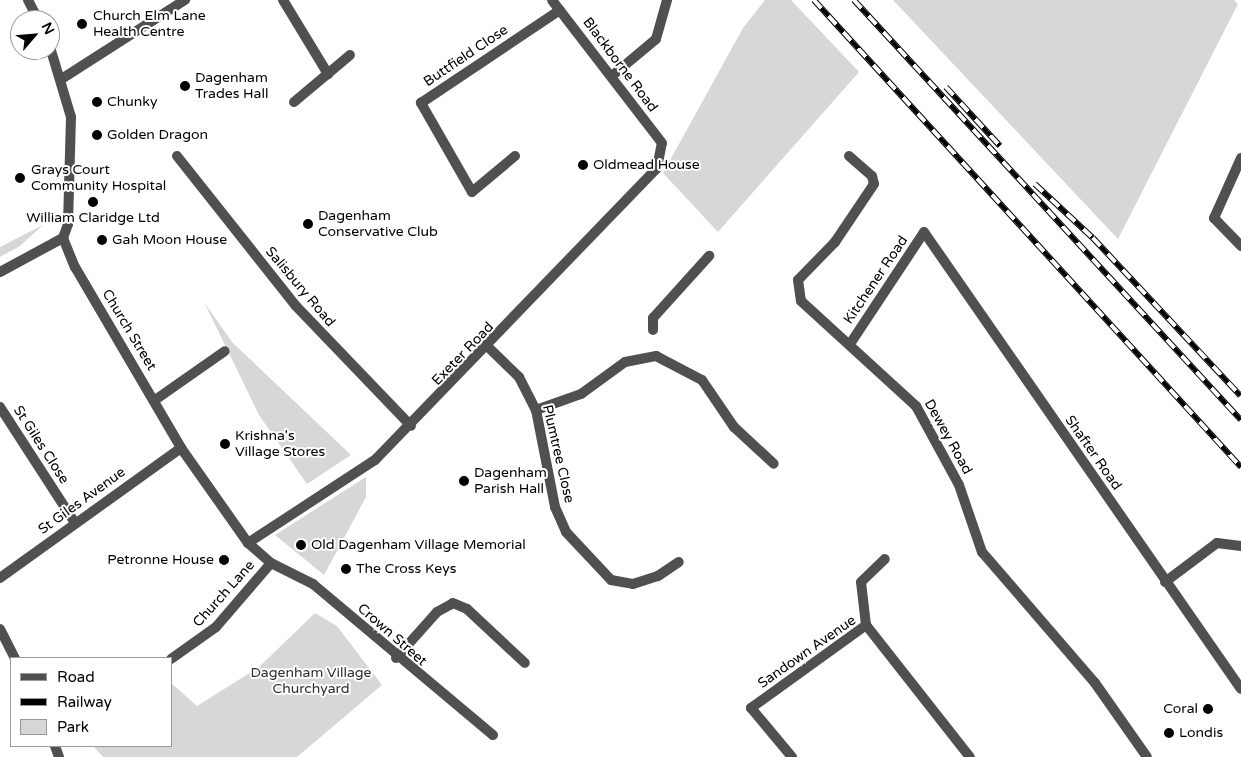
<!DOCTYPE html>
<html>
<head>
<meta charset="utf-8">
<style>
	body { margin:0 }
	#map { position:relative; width:1241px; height:757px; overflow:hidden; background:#fff; font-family:"Varela Round",sans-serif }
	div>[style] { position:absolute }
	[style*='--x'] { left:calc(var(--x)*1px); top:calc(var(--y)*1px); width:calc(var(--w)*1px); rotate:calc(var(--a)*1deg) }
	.green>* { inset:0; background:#d7d7d7 }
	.minor>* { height:10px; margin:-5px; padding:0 5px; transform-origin:5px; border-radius:5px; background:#505050 }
	.tertiary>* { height:10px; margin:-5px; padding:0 5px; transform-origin:5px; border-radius:5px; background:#505050 }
	.rail>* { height:5.5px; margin-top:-2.75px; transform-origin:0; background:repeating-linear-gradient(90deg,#fff 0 11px,#000 0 22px); box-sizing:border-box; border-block:1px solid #000 }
	.dots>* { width:14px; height:14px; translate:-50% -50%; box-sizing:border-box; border:2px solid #fff; border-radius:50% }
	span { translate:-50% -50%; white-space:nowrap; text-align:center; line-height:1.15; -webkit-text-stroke:4px #fff; paint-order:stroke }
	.poi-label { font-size:14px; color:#000 }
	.left { translate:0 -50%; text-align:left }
	.right { translate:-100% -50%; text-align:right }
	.street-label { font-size:14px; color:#000 }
	.park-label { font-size:14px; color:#2e2e2e }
	.legend { position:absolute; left:10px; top:657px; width:162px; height:90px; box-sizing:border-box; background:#fff; border:1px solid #999; margin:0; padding:6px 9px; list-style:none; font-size:15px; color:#000 }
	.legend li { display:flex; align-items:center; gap:10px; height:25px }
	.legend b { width:25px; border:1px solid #999 }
	.north { position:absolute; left:10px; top:10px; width:50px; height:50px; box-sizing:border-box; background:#fff; border:1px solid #999; border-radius:50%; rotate:63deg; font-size:14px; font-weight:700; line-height:20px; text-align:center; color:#000 }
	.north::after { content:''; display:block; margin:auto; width:18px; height:22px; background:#000; clip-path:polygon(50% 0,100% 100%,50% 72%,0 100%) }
</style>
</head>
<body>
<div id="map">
	<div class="green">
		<div style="clip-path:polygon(765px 0,791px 0,859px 72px,718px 232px,663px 173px,743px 28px)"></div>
		<div style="clip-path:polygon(893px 0,1234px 0,1238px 4px,1118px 239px)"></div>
		<div style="clip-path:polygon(43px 225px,20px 246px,0 257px,0 247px)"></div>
		<div style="clip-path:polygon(204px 302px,232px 342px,351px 455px,307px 484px,259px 415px)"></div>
		<div style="clip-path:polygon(366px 477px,366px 497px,324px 575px,275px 535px)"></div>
		<div style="clip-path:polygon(315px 613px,337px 626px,382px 685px,297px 757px,103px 757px,93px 746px,171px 746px,171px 683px,197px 706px,259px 667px)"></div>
	</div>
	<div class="minor">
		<div style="--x:283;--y:0;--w:87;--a:58.7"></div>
		<div style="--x:613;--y:75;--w:56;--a:-39.9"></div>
		<div style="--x:656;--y:39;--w:41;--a:-74.2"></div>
		<div style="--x:63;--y:78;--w:145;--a:-32.6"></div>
		<div style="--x:294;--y:102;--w:73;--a:-40"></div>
		<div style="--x:177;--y:156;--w:191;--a:51.6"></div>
		<div style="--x:296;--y:306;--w:166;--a:46.2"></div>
		<div style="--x:515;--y:156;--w:56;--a:140.1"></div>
		<div style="--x:472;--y:192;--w:103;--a:-119.8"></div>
		<div style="--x:421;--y:103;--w:167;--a:-33.8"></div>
		<div style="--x:849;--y:156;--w:30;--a:41"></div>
		<div style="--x:872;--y:176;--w:8;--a:76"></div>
		<div style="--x:874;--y:184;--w:70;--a:123.9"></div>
		<div style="--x:835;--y:242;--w:53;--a:134.2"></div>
		<div style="--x:798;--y:280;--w:21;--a:82"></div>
		<div style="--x:801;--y:301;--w:156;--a:42.4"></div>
		<div style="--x:916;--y:406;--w:90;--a:61.4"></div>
		<div style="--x:959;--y:485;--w:71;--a:71.1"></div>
		<div style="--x:982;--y:552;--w:173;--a:49.2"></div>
		<div style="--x:1095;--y:683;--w:90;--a:54.9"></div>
		<div style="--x:1241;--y:158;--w:66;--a:114.2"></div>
		<div style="--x:1214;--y:218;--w:39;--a:46"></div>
		<div style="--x:63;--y:238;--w:31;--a:68"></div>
		<div style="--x:75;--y:267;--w:210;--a:59.6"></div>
		<div style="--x:181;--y:448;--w:116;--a:54.8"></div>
		<div style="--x:248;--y:543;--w:30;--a:41"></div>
		<div style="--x:271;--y:563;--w:47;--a:26.6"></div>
		<div style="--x:313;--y:584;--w:235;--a:40"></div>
		<div style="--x:653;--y:330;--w:12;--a:-90"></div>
		<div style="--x:653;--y:318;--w:84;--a:-47.9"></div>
		<div style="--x:850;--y:344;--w:134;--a:-56.5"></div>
		<div style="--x:924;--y:232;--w:556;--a:55.25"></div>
		<div style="--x:488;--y:347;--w:43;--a:44.1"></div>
		<div style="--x:519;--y:377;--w:37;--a:63"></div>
		<div style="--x:536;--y:410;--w:99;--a:78.9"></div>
		<div style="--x:555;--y:507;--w:27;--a:66"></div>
		<div style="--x:566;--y:532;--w:66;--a:46.8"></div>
		<div style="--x:611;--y:580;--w:22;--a:10"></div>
		<div style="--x:633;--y:584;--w:26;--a:-18"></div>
		<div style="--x:658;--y:576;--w:25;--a:-34"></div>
		<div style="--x:155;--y:400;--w:85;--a:-35"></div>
		<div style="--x:0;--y:407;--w:138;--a:57.1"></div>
		<div style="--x:536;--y:410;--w:48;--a:-19.6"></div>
		<div style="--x:581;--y:394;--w:54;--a:-36"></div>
		<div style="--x:625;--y:362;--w:32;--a:-11"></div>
		<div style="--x:656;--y:356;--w:52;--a:27.6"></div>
		<div style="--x:702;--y:380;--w:57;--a:55.8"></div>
		<div style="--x:734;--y:427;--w:54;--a:42.8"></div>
		<div style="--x:248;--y:543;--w:152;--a:-33.2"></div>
		<div style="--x:375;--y:460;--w:406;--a:-46"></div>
		<div style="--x:657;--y:168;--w:25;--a:-79"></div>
		<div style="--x:662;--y:143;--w:180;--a:-127.6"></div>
		<div style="--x:0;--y:578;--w:223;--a:-35.7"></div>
		<div style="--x:1165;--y:582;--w:65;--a:-36.9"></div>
		<div style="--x:1217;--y:543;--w:24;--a:7"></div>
		<div style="--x:866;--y:625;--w:43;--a:-96.6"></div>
		<div style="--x:861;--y:582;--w:33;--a:-44"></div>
		<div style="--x:396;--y:658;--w:62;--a:-48.3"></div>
		<div style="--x:437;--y:612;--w:18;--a:-29"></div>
		<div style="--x:453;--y:603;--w:15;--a:23"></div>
		<div style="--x:467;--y:609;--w:79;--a:43"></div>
		<div style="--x:171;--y:659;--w:55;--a:-35.4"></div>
		<div style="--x:216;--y:627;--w:84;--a:-49.3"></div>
		<div style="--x:792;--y:757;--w:64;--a:-129.9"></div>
		<div style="--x:751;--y:708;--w:142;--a:-35.8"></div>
		<div style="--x:866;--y:625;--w:168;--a:51.8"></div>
	</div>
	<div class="tertiary">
		<div style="--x:28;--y:0;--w:22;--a:63"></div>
		<div style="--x:0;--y:272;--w:72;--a:-28.4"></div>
		<div style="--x:63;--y:238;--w:15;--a:-70"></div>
		<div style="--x:68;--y:224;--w:107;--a:-88.4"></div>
		<div style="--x:71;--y:117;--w:73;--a:-106.7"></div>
		<div style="--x:0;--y:629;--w:33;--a:63"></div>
		<div style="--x:55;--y:746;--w:12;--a:70"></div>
	</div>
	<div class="rail">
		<div style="--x:814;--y:0;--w:633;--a:47.56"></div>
		<div style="--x:854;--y:0;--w:571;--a:47.34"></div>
		<div style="--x:946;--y:87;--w:80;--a:47.5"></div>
		<div style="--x:1035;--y:184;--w:79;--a:43"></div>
		<div style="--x:1093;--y:238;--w:216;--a:46.9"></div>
	</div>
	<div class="dots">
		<div style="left:82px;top:24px;background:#000"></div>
		<div style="left:185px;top:86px;background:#000"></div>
		<div style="left:97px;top:102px;background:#000"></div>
		<div style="left:97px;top:135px;background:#000"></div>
		<div style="left:583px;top:165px;background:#000"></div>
		<div style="left:20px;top:178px;background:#000"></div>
		<div style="left:93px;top:202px;background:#000"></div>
		<div style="left:308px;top:224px;background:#000"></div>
		<div style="left:102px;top:240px;background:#000"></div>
		<div style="left:225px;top:444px;background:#000"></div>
		<div style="left:464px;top:481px;background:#000"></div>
		<div style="left:301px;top:545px;background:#000"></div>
		<div style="left:224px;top:560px;background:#000"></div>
		<div style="left:346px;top:569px;background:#000"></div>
		<div style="left:1208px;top:709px;background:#000"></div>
		<div style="left:1169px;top:733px;background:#000"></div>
	</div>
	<div class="poi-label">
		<span class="left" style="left:93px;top:24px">Church Elm Lane<br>Health Centre</span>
		<span class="left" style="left:195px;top:86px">Dagenham<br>Trades Hall</span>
		<span class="left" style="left:107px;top:102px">Chunky</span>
		<span class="left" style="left:107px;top:135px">Golden Dragon</span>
		<span class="left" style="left:593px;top:165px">Oldmead House</span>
		<span class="left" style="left:31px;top:178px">Grays Court<br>Community Hospital</span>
		<span class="left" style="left:318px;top:224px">Dagenham<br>Conservative Club</span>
		<span style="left:93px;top:218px">William Claridge Ltd</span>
		<span class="left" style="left:112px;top:240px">Gah Moon House</span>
		<span class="left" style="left:235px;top:444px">Krishna's<br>Village Stores</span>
		<span class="left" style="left:474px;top:481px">Dagenham<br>Parish Hall</span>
		<span class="left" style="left:311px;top:545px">Old Dagenham Village Memorial</span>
		<span class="right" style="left:214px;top:560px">Petronne House</span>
		<span class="left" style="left:356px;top:569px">The Cross Keys</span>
		<span class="right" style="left:1198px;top:709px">Coral</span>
		<span class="left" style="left:1179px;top:733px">Londis</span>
	</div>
	<div class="street-label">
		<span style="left:466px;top:56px;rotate:-34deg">Buttfield Close</span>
		<span style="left:620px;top:65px;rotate:53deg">Blackborne Road</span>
		<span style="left:876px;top:280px;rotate:-56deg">Kitchener Road</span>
		<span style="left:300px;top:287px;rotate:50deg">Salisbury Road</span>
		<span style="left:129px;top:330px;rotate:59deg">Church Street</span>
		<span style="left:463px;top:354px;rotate:-46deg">Exeter Road</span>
		<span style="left:948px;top:437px;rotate:61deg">Dewey Road</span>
		<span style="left:41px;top:445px;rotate:57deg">St Giles Close</span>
		<span style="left:1093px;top:453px;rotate:55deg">Shafter Road</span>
		<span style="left:558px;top:454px;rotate:77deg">Plumtree Close</span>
		<span style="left:82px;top:501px;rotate:-36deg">St Giles Avenue</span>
		<span style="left:224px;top:594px;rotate:-48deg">Church Lane</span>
		<span style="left:392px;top:635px;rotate:41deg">Crown Street</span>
		<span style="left:807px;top:652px;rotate:-35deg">Sandown Avenue</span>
	</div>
	<div class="park-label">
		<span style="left:311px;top:681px">Dagenham Village<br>Churchyard</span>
	</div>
	<ul class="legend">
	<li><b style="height:6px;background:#505050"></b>Road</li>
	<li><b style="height:6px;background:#000"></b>Railway</li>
	<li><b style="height:14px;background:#d7d7d7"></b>Park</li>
	</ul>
	<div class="north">N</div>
</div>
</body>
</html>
